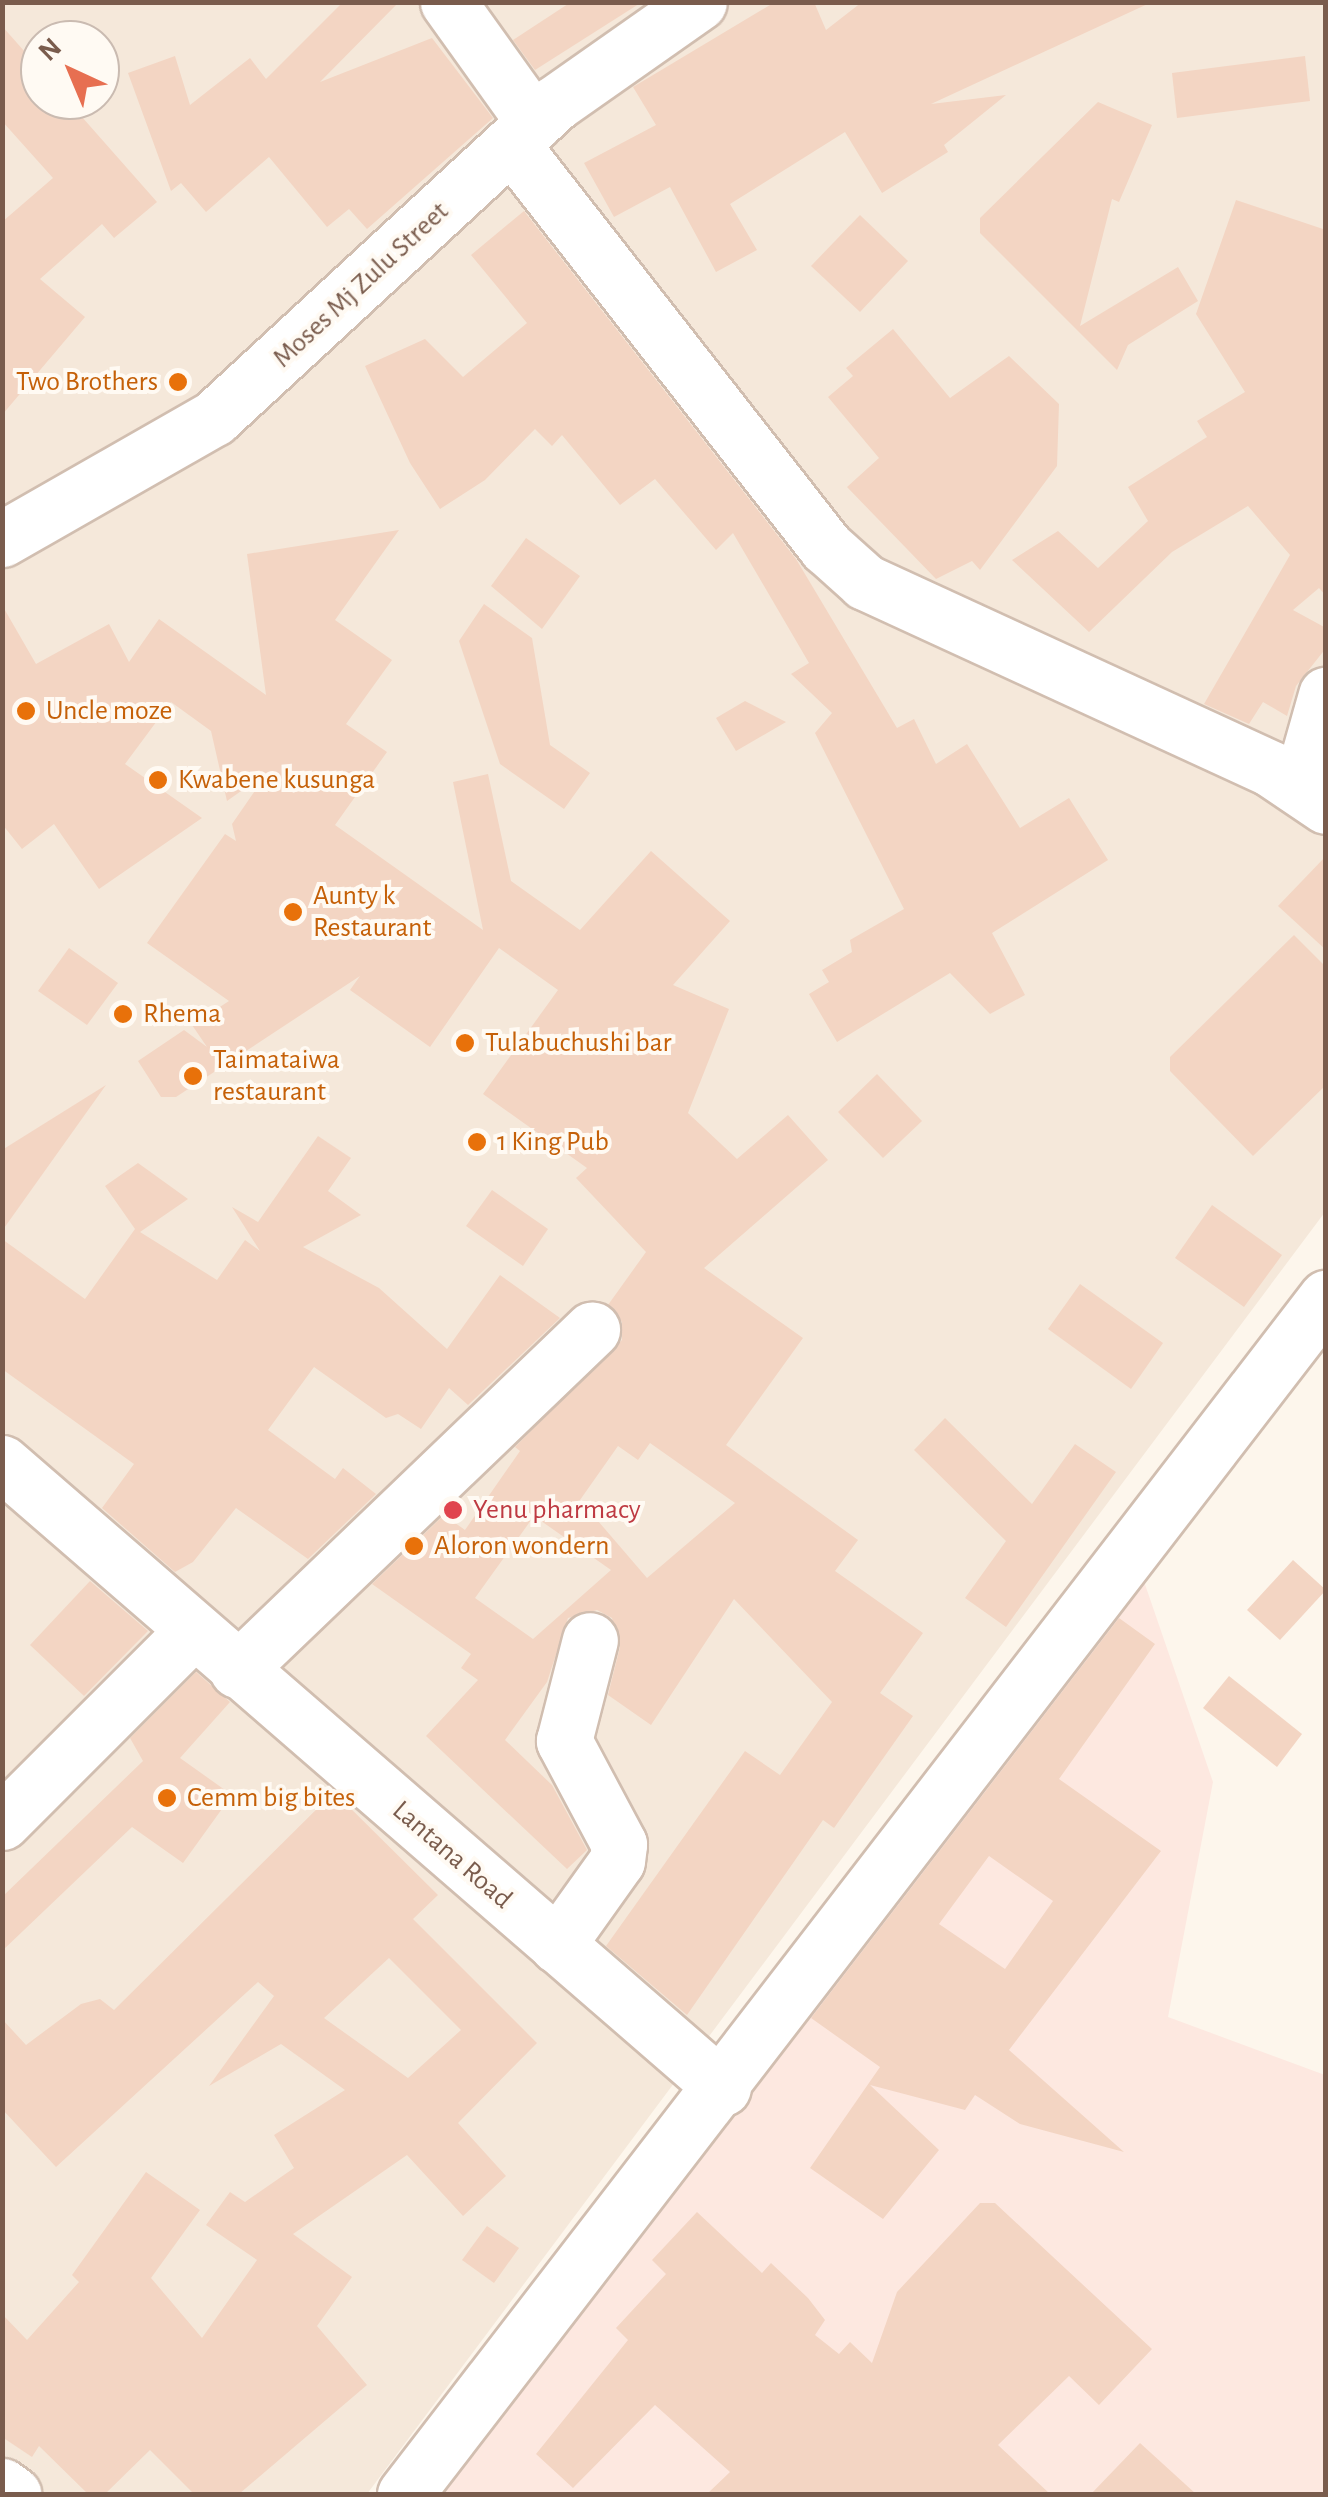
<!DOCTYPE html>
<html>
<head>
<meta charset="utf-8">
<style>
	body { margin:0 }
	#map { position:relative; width:1328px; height:2497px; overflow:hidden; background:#fdf6ec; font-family:"Alegreya Sans",sans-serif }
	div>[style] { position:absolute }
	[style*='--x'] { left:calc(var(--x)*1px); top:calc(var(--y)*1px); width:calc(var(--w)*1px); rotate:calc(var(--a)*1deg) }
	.residential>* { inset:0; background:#f5e8da }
	.commercial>* { inset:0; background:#fde8e0 }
	.building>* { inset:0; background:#f3d5c3 }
	.roads { filter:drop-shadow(2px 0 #d1beb0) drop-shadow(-2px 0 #d1beb0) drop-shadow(0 2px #d1beb0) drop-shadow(0 -2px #d1beb0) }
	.minor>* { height:55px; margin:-27.5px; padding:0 27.5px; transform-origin:27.5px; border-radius:27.5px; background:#fff }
	.tertiary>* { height:55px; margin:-27.5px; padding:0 27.5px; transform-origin:27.5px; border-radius:27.5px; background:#fff }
	.dots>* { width:28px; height:28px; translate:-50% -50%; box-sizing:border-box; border:5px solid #fffaf3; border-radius:50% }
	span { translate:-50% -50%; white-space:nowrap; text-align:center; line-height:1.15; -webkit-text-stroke:8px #fffaf3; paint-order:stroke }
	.street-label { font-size:28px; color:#7a5c4d }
	.food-label { font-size:28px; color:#c56008 }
	.right { translate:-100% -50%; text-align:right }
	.left { translate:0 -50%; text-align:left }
	.health-label { font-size:28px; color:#be3a42 }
	.frame { position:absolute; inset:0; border:5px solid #7a5c4d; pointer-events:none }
	.north { position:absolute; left:20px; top:20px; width:100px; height:100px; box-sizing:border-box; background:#fffaf3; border:2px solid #cabbb1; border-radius:50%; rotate:316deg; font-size:28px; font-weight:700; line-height:40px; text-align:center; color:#7a5c4d }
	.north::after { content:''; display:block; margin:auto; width:35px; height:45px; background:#e76f51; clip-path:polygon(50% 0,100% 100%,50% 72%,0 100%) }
</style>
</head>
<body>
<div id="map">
	<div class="residential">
		<div style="clip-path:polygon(evenodd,3px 3px,1325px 3px,1325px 1212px,367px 2494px,3px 2494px,3px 3px,40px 40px,100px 40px,100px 100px,40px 100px,40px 40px)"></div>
	</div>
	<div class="commercial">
		<div style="clip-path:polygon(1138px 1564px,1213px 1782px,1168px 2017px,1325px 2075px,1325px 2494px,439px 2494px)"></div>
	</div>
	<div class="building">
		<div style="clip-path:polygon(343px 2px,399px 2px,320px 82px,432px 38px,493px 118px,367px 229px,349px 209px,327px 227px,269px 157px,206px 212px,181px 183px,171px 191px,128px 73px,175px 56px,190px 105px,250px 58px,266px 79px)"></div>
		<div style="clip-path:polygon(571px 2px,642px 2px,535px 70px,513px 40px)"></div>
		<div style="clip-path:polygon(775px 2px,814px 2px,826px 30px,862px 2px,1152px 2px,931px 104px,1006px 95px,944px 145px,948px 152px,882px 193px,845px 132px,730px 204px,757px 250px,716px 272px,670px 187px,614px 217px,584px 163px,656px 125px,633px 87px)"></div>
		<div style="clip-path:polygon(2px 26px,40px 69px,40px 100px,67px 100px,157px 202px,114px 238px,102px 224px,40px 279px,85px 317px,2px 415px,2px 222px,53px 178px,2px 121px)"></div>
		<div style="clip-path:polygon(1305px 56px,1310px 101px,1177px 118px,1172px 73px)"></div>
		<div style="clip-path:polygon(1098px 102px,1152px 125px,1119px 202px,1112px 199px,1080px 326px,1178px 267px,1198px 301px,1128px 345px,1117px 370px,980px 233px,980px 218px)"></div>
		<div style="clip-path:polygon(1236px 200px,1326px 230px,1326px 596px,1319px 588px,1293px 610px,1326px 628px,1326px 648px,1296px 686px,1287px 716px,1263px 702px,1249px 724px,1204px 704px,1290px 555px,1248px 506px,1172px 552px,1089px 632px,1012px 560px,1058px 531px,1098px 568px,1148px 521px,1128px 487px,1207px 437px,1197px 421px,1245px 392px,1196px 314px)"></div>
		<div style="clip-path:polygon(524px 211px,796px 559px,897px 728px,914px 719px,936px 764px,967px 744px,1020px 828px,1069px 798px,1108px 860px,992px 933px,1025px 995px,990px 1014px,950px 973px,837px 1042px,809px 994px,829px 982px,822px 970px,852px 952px,850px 940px,904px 909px,815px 733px,832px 713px,791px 674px,809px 663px,733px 533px,716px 550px,655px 479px,620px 505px,562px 435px,552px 446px,535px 429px,485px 480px,440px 509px,410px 463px,365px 366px,425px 339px,463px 377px,527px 323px,471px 255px)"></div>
		<div style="clip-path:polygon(860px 215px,908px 261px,860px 312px,811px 266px)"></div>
		<div style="clip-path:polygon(893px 329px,950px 398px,1009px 356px,1059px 404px,1057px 466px,980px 570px,972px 561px,936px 579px,847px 487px,879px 458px,828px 397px,853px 376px,846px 368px)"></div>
		<div style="clip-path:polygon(evenodd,399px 530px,335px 620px,392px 660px,346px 724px,387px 752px,335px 825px,483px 930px,453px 782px,488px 774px,511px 881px,580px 930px,651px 851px,730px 921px,673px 985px,729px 1009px,688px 1113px,737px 1159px,788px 1115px,828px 1160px,704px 1268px,803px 1338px,726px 1445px,858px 1540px,835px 1571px,923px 1633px,880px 1693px,913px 1716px,834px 1828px,823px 1820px,687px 2015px,606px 1946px,745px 1751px,780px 1775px,832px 1702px,734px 1599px,651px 1725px,608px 1695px,620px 1647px,612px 1618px,597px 1610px,568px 1618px,547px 1682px,505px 1740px,552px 1785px,587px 1850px,567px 1869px,426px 1736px,478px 1680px,461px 1668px,471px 1654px,372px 1584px,444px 1515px,465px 1530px,520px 1451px,515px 1447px,622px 1340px,622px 1322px,608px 1305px,646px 1252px,576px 1178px,587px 1168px,483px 1094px,558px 990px,499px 948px,430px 1047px,350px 990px,360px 976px,176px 1097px,161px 1097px,138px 1061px,184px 1030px,207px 1047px,192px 1025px,229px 1001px,147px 943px,225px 834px,236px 841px,232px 824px,268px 772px,227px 801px,211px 731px,171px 702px,125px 764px,202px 818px,99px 889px,54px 824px,22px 849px,2px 824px,2px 605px,36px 664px,109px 624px,129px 662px,159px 619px,266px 695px,247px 554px,399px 530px,650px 1443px,735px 1503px,647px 1578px,580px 1500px,618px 1446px,638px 1460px,650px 1443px,399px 530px,534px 1516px,611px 1570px,533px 1639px,475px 1598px,534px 1516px)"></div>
		<div style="clip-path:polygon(526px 538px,580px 576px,542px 629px,491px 586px)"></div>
		<div style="clip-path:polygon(484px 604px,532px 638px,550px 745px,590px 773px,564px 809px,500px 764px,459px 641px)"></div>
		<div style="clip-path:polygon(745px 701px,786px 722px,736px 751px,716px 718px)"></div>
		<div style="clip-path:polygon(1326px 856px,1326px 950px,1278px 906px)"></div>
		<div style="clip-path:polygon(1294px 935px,1326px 967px,1326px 1085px,1253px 1156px,1170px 1071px,1170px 1057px)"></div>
		<div style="clip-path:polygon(69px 948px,118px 983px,87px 1025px,38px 991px)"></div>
		<div style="clip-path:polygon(877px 1074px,922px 1121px,883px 1158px,838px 1112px)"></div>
		<div style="clip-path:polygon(106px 1085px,2px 1231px,2px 1150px)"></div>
		<div style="clip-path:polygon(318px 1136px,351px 1158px,328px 1191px,361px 1215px,303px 1247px,379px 1288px,447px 1349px,500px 1275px,560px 1318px,468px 1405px,449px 1388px,421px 1429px,398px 1414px,386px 1418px,314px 1367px,268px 1430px,335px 1479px,343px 1468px,376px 1494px,308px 1559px,236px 1508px,193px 1562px,175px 1572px,102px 1508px,134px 1464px,2px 1369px,2px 1239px,85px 1299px,135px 1229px,105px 1186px,138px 1163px,188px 1199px,140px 1232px,217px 1280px,245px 1240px,260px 1251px,232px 1207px,258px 1222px)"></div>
		<div style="clip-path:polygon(492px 1190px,548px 1229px,523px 1266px,466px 1226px)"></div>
		<div style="clip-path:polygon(1212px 1205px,1282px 1255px,1244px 1307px,1175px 1258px)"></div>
		<div style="clip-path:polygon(1080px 1284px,1163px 1343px,1131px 1389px,1048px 1329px)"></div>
		<div style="clip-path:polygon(945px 1418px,1032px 1504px,1075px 1444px,1116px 1472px,1006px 1627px,965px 1598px,1006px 1541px,914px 1450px)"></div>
		<div style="clip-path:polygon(1293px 1560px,1326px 1590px,1280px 1640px,1247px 1610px)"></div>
		<div style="clip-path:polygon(90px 1581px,148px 1631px,84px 1696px,30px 1645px)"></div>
		<div style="clip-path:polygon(evenodd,1119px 1618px,1155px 1644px,1059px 1779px,1161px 1851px,1009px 2050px,1124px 2152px,1020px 2124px,975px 2095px,965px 2110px,870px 2085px,939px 2150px,883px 2219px,810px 2168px,880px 2067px,811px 2018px,1119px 1618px,989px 1856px,1053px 1901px,1005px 1969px,939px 1924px,989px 1856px)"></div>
		<div style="clip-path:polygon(196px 1672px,230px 1702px,180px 1758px,232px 1795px,183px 1863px,132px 1827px,2px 1951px,2px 1897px,143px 1761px,130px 1738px)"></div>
		<div style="clip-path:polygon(1229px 1676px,1302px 1734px,1277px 1767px,1203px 1708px)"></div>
		<div style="clip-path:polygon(evenodd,334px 1792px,438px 1895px,413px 1919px,537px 2043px,458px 2123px,506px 2176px,463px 2216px,407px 2155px,293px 2234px,352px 2277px,317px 2326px,367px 2385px,239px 2494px,194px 2494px,150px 2450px,105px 2494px,88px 2494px,39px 2446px,32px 2457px,2px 2437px,2px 2314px,27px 2340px,79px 2282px,72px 2275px,146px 2172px,200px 2210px,151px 2278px,202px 2338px,257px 2260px,206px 2225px,230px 2192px,245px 2202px,294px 2168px,274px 2135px,345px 2090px,281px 2044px,209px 2086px,274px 1996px,258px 1982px,56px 2167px,2px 2109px,2px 2019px,26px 2045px,81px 2004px,100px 1999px,114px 2010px,334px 1792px,389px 1958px,461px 2030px,408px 2078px,324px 2018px,389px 1958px)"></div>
		<div style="clip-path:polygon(980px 2203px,995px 2203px,1152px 2349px,1099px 2405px,1069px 2376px,998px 2445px,1050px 2494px,707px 2494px,730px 2472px,655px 2405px,573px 2488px,536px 2454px,628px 2340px,616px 2328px,666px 2274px,652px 2260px,697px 2212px,762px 2273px,771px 2263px,808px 2298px,825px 2320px,815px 2335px,839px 2354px,850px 2342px,872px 2363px,897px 2292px)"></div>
		<div style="clip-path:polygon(487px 2226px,519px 2248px,494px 2283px,462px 2260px)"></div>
		<div style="clip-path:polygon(1140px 2443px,1196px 2494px,1091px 2494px)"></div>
	</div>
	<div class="roads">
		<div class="minor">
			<div style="--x:448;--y:2;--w:148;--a:54.4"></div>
			<div style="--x:511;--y:144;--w:512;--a:51.99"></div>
			<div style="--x:826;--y:547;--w:52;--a:41.9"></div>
			<div style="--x:865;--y:582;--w:447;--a:24.7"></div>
			<div style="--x:1271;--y:769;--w:66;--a:33.9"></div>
			<div style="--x:2;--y:539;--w:244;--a:-29.7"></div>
			<div style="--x:214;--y:418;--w:463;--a:-42.7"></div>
			<div style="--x:554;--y:104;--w:177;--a:-35.1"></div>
			<div style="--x:1300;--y:787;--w:96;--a:-74.2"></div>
			<div style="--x:2;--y:1463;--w:954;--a:40.92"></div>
			<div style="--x:237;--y:1670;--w:492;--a:-43.8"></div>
			<div style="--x:2;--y:1822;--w:270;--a:-45"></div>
			<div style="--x:557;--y:1945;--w:103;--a:-54.5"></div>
			<div style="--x:617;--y:1861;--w:17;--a:-83"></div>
			<div style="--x:619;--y:1844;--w:117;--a:-118.1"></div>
			<div style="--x:564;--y:1741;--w:104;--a:-75.6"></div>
			<div style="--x:2;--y:2486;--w:14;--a:36"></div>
		</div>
		<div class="tertiary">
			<div style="--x:405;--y:2494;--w:1510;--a:-52.4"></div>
		</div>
	</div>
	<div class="dots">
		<div style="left:178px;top:382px;background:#e8710a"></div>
		<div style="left:26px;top:711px;background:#e8710a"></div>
		<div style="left:158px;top:780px;background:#e8710a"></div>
		<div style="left:293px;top:912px;background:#e8710a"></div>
		<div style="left:123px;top:1014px;background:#e8710a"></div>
		<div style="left:465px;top:1043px;background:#e8710a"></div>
		<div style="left:193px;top:1076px;background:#e8710a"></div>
		<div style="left:477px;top:1142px;background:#e8710a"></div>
		<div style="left:453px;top:1510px;background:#e0444e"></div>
		<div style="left:414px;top:1546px;background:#e8710a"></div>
		<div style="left:167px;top:1798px;background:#e8710a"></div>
	</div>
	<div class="street-label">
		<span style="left:361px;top:285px;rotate:-43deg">Moses Mj Zulu Street</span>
		<span style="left:452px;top:1855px;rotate:41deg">Lantana Road</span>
	</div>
	<div class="food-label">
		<span class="right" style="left:158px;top:382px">Two Brothers</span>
		<span class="left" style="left:46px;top:711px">Uncle moze</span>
		<span class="left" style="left:178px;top:780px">Kwabene kusunga</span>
		<span class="left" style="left:313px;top:912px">Aunty k<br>Restaurant</span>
		<span class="left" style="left:143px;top:1014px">Rhema</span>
		<span class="left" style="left:485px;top:1043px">Tulabuchushi bar</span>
		<span class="left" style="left:213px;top:1076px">Taimataiwa<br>restaurant</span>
		<span class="left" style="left:497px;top:1142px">1 King Pub</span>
		<span class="left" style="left:434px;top:1546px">Aloron wondern</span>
		<span class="left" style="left:187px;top:1798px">Cemm big bites</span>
	</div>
	<div class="health-label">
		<span class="left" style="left:473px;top:1510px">Yenu pharmacy</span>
	</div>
	<div class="frame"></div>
	<div class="north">N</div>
</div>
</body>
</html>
